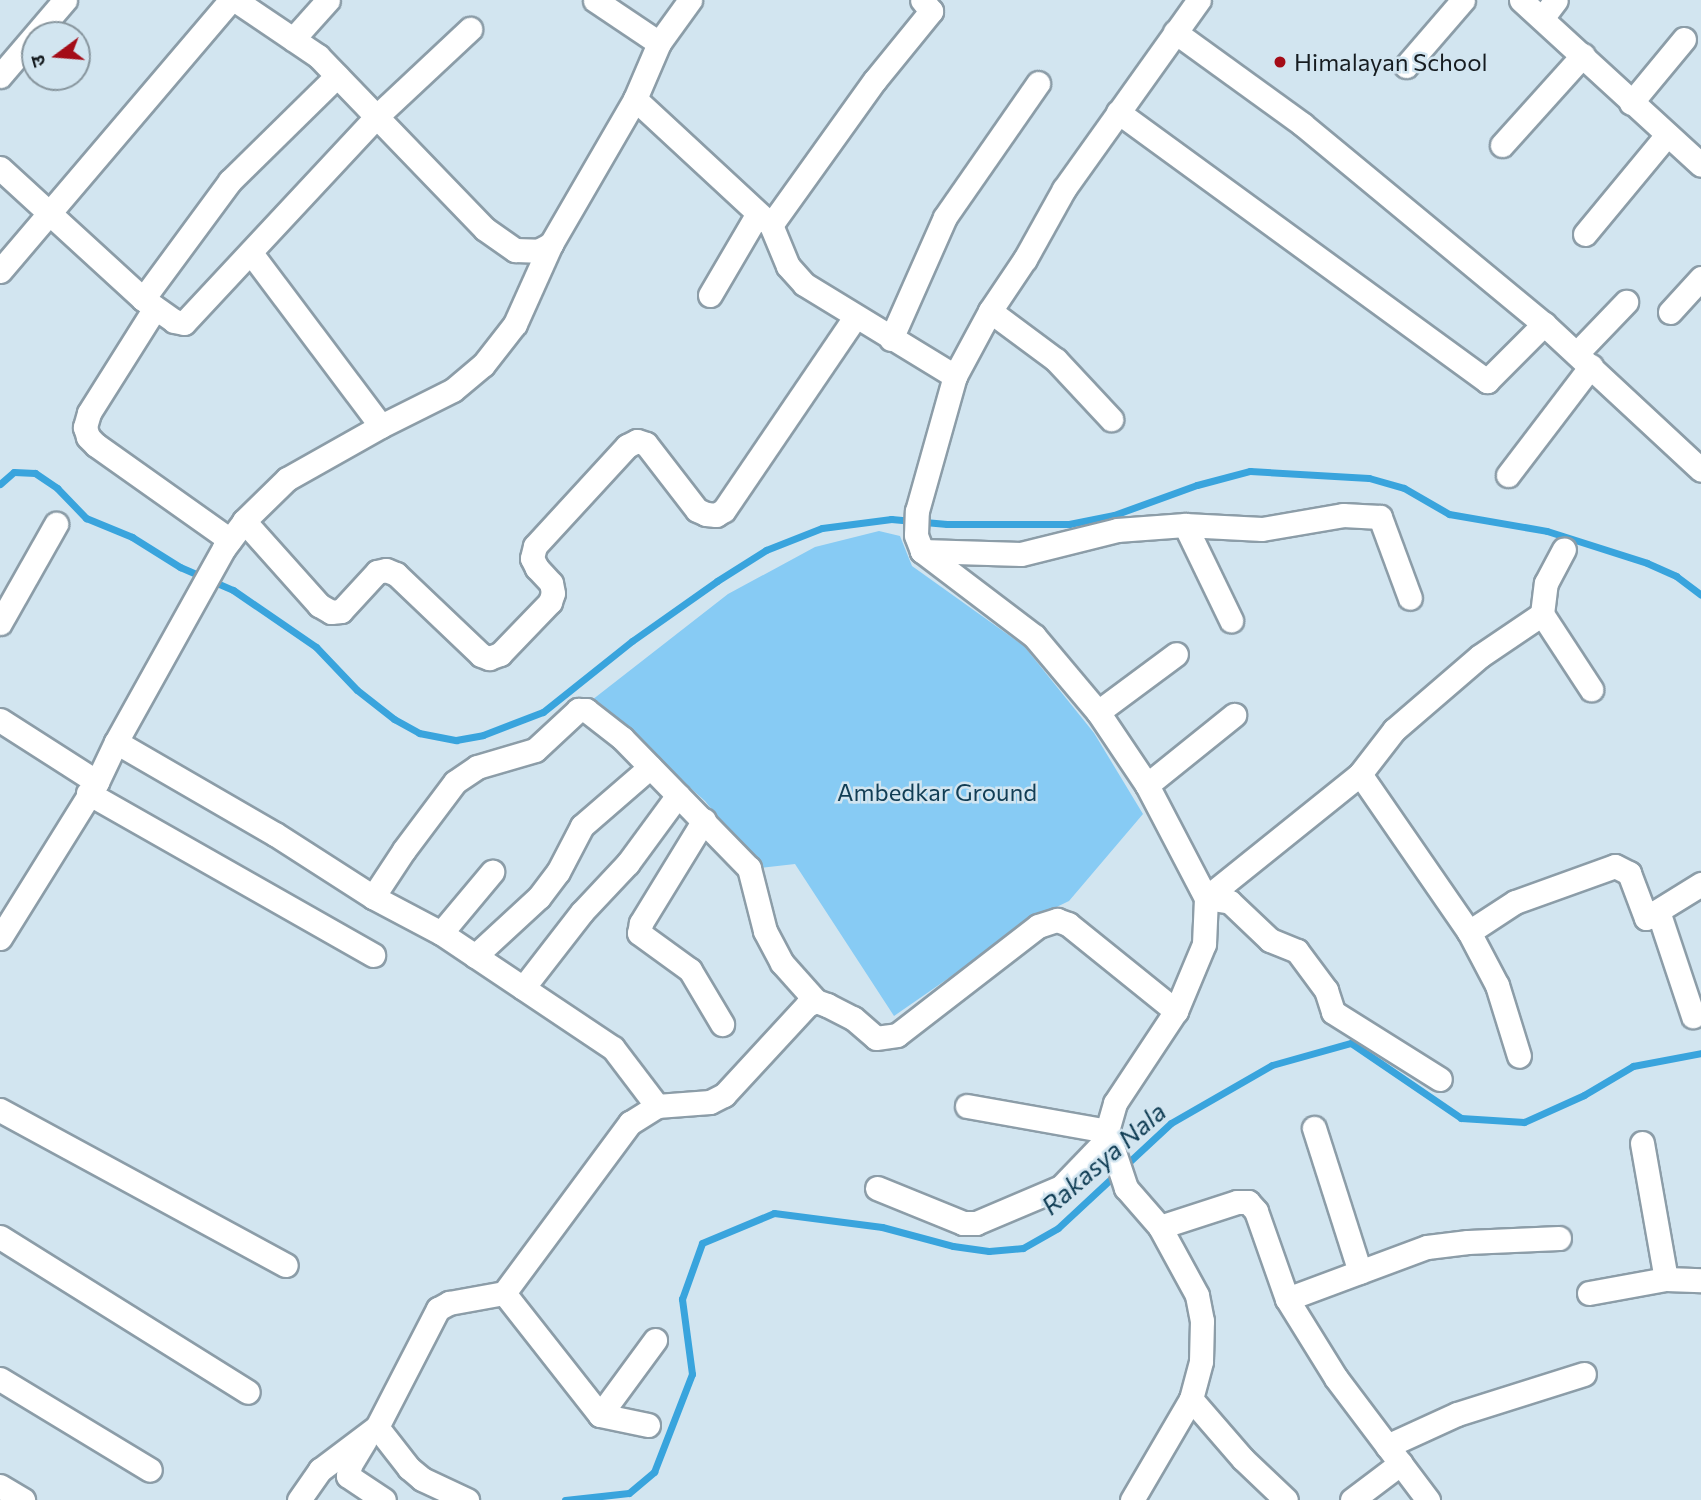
<!DOCTYPE html>
<html>
<head>
<meta charset="utf-8">
<style>
	body { margin:0 }
	#map { position:relative; width:1701px; height:1500px; overflow:hidden; background:#d2e5f0; font-family:Commissioner,"Noto Sans Devanagari",sans-serif }
	div>[style] { position:absolute }
	[style*='--x'] { left:calc(var(--x)*1px); top:calc(var(--y)*1px); width:calc(var(--w)*1px); rotate:calc(var(--a)*1deg) }
	.green>* { inset:0; background:#87cbf4 }
	.stream>* { height:7px; margin:-3.5px; padding:0 3.5px; transform-origin:3.5px; border-radius:3.5px; background:#39a4dd }
	.roads { filter:drop-shadow(2px 0 #8c9da8) drop-shadow(-2px 0 #8c9da8) drop-shadow(0 2px #8c9da8) drop-shadow(0 -2px #8c9da8) }
	.minor>* { height:23px; margin:-11.5px; padding:0 11.5px; transform-origin:11.5px; border-radius:11.5px; background:#fff }
	.dots>* { width:19px; height:19px; translate:-50% -50%; box-sizing:border-box; border:4px solid #d2e5f0; border-radius:50% }
	span { translate:-50% -50%; white-space:nowrap; text-align:center; line-height:1.15; -webkit-text-stroke:5px #d2e5f0; paint-order:stroke }
	.poi-label { font-size:24px; color:#161c20 }
	.left { translate:0 -50%; text-align:left }
	.park-label { font-size:24px; color:#113d54 }
	.water-label { font-size:26px; color:#103d54; font-style:italic }
	.north { position:absolute; left:21px; top:21px; width:70px; height:70px; box-sizing:border-box; background:#d2e5f0; border:2px solid #87959d; border-radius:50%; rotate:254deg; font-size:19px; font-weight:700; line-height:28px; text-align:center; color:#161c20 }
	.north::after { content:''; display:block; margin:auto; width:24px; height:32px; background:#a40c17; clip-path:polygon(50% 0,100% 100%,50% 72%,0 100%) }
</style>
</head>
<body>
<div id="map">
	<div class="green">
		<div style="clip-path:polygon(879px 531px,900px 536px,912px 566px,1024px 646px,1094px 733px,1143px 814px,1069px 901px,1038px 916px,894px 1016px,795px 864px,759px 868px,705px 801px,592px 700px,728px 594px,815px 547px)"></div>
	</div>
	<div class="stream">
		<div style="--x:0;--y:484;--w:18;--a:-41"></div>
		<div style="--x:14;--y:472;--w:21;--a:3"></div>
		<div style="--x:35;--y:473;--w:27;--a:34"></div>
		<div style="--x:57;--y:488;--w:42;--a:46"></div>
		<div style="--x:86;--y:518;--w:50;--a:22.4"></div>
		<div style="--x:132;--y:537;--w:57;--a:32"></div>
		<div style="--x:180;--y:567;--w:58;--a:23.5"></div>
		<div style="--x:233;--y:590;--w:101;--a:34.5"></div>
		<div style="--x:316;--y:647;--w:59;--a:46.4"></div>
		<div style="--x:357;--y:690;--w:47;--a:38.1"></div>
		<div style="--x:394;--y:719;--w:29;--a:29"></div>
		<div style="--x:419;--y:733;--w:38;--a:11"></div>
		<div style="--x:456;--y:740;--w:27;--a:-10"></div>
		<div style="--x:483;--y:735;--w:64;--a:-21"></div>
		<div style="--x:543;--y:712;--w:114;--a:-38.6"></div>
		<div style="--x:632;--y:641;--w:104;--a:-35.2"></div>
		<div style="--x:717;--y:581;--w:58;--a:-32.3"></div>
		<div style="--x:766;--y:550;--w:60;--a:-21.4"></div>
		<div style="--x:822;--y:528;--w:70;--a:-7.4"></div>
		<div style="--x:891;--y:519;--w:56;--a:5.1"></div>
		<div style="--x:947;--y:524;--w:122;--a:0"></div>
		<div style="--x:1069;--y:524;--w:46;--a:-11.3"></div>
		<div style="--x:1114;--y:515;--w:88;--a:-19.9"></div>
		<div style="--x:1197;--y:485;--w:55;--a:-14.8"></div>
		<div style="--x:1250;--y:471;--w:119;--a:3.4"></div>
		<div style="--x:1369;--y:478;--w:36;--a:16"></div>
		<div style="--x:1404;--y:488;--w:52;--a:30"></div>
		<div style="--x:1449;--y:514;--w:99;--a:9.8"></div>
		<div style="--x:1547;--y:531;--w:105;--a:17.7"></div>
		<div style="--x:1647;--y:563;--w:32;--a:24"></div>
		<div style="--x:1676;--y:576;--w:31;--a:37"></div>
		<div style="--x:565;--y:1500;--w:64;--a:-6.2"></div>
		<div style="--x:629;--y:1493;--w:33;--a:-40"></div>
		<div style="--x:654;--y:1472;--w:105;--a:-68.8"></div>
		<div style="--x:692;--y:1374;--w:76;--a:-97.6"></div>
		<div style="--x:682;--y:1299;--w:59;--a:-70.3"></div>
		<div style="--x:702;--y:1243;--w:78;--a:-22.6"></div>
		<div style="--x:774;--y:1213;--w:109;--a:7.4"></div>
		<div style="--x:882;--y:1227;--w:73;--a:15"></div>
		<div style="--x:953;--y:1246;--w:36;--a:8"></div>
		<div style="--x:989;--y:1251;--w:34;--a:-5"></div>
		<div style="--x:1023;--y:1248;--w:40;--a:-29.7"></div>
		<div style="--x:1058;--y:1228;--w:154;--a:-42.9"></div>
		<div style="--x:1171;--y:1123;--w:116;--a:-29.9"></div>
		<div style="--x:1272;--y:1065;--w:82;--a:-15.6"></div>
		<div style="--x:1351;--y:1043;--w:133;--a:34.3"></div>
		<div style="--x:1461;--y:1118;--w:63;--a:3.6"></div>
		<div style="--x:1524;--y:1122;--w:66;--a:-24.2"></div>
		<div style="--x:1584;--y:1095;--w:57;--a:-30.6"></div>
		<div style="--x:1633;--y:1066;--w:69;--a:-10.8"></div>
	</div>
	<div class="roads">
		<div class="minor">
			<div style="--x:235;--y:0;--w:100;--a:34"></div>
			<div style="--x:318;--y:56;--w:240;--a:46"></div>
			<div style="--x:485;--y:229;--w:37;--a:35"></div>
			<div style="--x:515;--y:250;--w:23;--a:2"></div>
			<div style="--x:538;--y:251;--w:15;--a:-28"></div>
			<div style="--x:595;--y:0;--w:77;--a:33.9"></div>
			<div style="--x:1521;--y:0;--w:244;--a:42.5"></div>
			<div style="--x:1543;--y:17;--w:21;--a:-53"></div>
			<div style="--x:1175;--y:32;--w:157;--a:35.9"></div>
			<div style="--x:1302;--y:124;--w:314;--a:39.6"></div>
			<div style="--x:1544;--y:324;--w:214;--a:42.9"></div>
			<div style="--x:293;--y:39;--w:52;--a:-48.1"></div>
			<div style="--x:1406;--y:66;--w:87;--a:-49.2"></div>
			<div style="--x:0;--y:76;--w:100;--a:-49.5"></div>
			<div style="--x:635;--y:99;--w:185;--a:42.8"></div>
			<div style="--x:771;--y:225;--w:44;--a:67.5"></div>
			<div style="--x:788;--y:266;--w:24;--a:48"></div>
			<div style="--x:804;--y:284;--w:177;--a:31.4"></div>
			<div style="--x:1631;--y:103;--w:83;--a:-50.4"></div>
			<div style="--x:1118;--y:112;--w:457;--a:36.1"></div>
			<div style="--x:1487;--y:381;--w:81;--a:-45"></div>
			<div style="--x:1502;--y:145;--w:121;--a:-48"></div>
			<div style="--x:0;--y:168;--w:194;--a:42.5"></div>
			<div style="--x:143;--y:299;--w:38;--a:35"></div>
			<div style="--x:174;--y:321;--w:10;--a:11"></div>
			<div style="--x:184;--y:323;--w:282;--a:-47"></div>
			<div style="--x:376;--y:117;--w:129;--a:-43.1"></div>
			<div style="--x:771;--y:225;--w:178;--a:-54.4"></div>
			<div style="--x:875;--y:80;--w:89;--a:-50.9"></div>
			<div style="--x:931;--y:11;--w:14;--a:-129"></div>
			<div style="--x:1585;--y:234;--w:129;--a:-50.4"></div>
			<div style="--x:251;--y:253;--w:216;--a:53.1"></div>
			<div style="--x:0;--y:271;--w:356;--a:-49.6"></div>
			<div style="--x:710;--y:295;--w:93;--a:-59.6"></div>
			<div style="--x:143;--y:299;--w:147;--a:-53.6"></div>
			<div style="--x:230;--y:181;--w:150;--a:-44.5"></div>
			<div style="--x:155;--y:308;--w:124;--a:122.2"></div>
			<div style="--x:89;--y:413;--w:15;--a:106"></div>
			<div style="--x:85;--y:427;--w:10;--a:73"></div>
			<div style="--x:88;--y:437;--w:11;--a:45"></div>
			<div style="--x:96;--y:445;--w:164;--a:35.3"></div>
			<div style="--x:990;--y:311;--w:82;--a:36.6"></div>
			<div style="--x:1056;--y:360;--w:81;--a:47"></div>
			<div style="--x:1670;--y:312;--w:46;--a:-47.6"></div>
			<div style="--x:891;--y:339;--w:133;--a:-66.1"></div>
			<div style="--x:945;--y:217;--w:163;--a:-55.2"></div>
			<div style="--x:1577;--y:353;--w:71;--a:-46.1"></div>
			<div style="--x:1508;--y:475;--w:137;--a:-52.7"></div>
			<div style="--x:244;--y:521;--w:113;--a:48.2"></div>
			<div style="--x:319;--y:605;--w:14;--a:30"></div>
			<div style="--x:331;--y:612;--w:10;--a:-6"></div>
			<div style="--x:341;--y:611;--w:53;--a:-47.3"></div>
			<div style="--x:377;--y:572;--w:9;--a:-13"></div>
			<div style="--x:386;--y:570;--w:11;--a:22"></div>
			<div style="--x:396;--y:574;--w:117;--a:43.6"></div>
			<div style="--x:481;--y:655;--w:9;--a:21"></div>
			<div style="--x:489;--y:658;--w:12;--a:-20"></div>
			<div style="--x:500;--y:654;--w:72;--a:-46.1"></div>
			<div style="--x:550;--y:602;--w:9;--a:-72"></div>
			<div style="--x:553;--y:593;--w:10;--a:-101"></div>
			<div style="--x:551;--y:583;--w:21;--a:-133"></div>
			<div style="--x:537;--y:568;--w:11;--a:-117"></div>
			<div style="--x:532;--y:558;--w:12;--a:-76"></div>
			<div style="--x:535;--y:546;--w:136;--a:-47.4"></div>
			<div style="--x:627;--y:446;--w:11;--a:-27"></div>
			<div style="--x:637;--y:441;--w:9;--a:18"></div>
			<div style="--x:646;--y:444;--w:83;--a:52.3"></div>
			<div style="--x:697;--y:510;--w:10;--a:24"></div>
			<div style="--x:706;--y:514;--w:10;--a:6"></div>
			<div style="--x:716;--y:515;--w:9;--a:-32"></div>
			<div style="--x:724;--y:510;--w:233;--a:-55.8"></div>
			<div style="--x:1185;--y:525;--w:106;--a:64.2"></div>
			<div style="--x:922;--y:551;--w:99;--a:1.7"></div>
			<div style="--x:1021;--y:554;--w:99;--a:-14"></div>
			<div style="--x:1117;--y:530;--w:68;--a:-4.2"></div>
			<div style="--x:1185;--y:525;--w:77;--a:3"></div>
			<div style="--x:1262;--y:529;--w:82;--a:-9.8"></div>
			<div style="--x:1343;--y:515;--w:37;--a:3"></div>
			<div style="--x:1380;--y:517;--w:86;--a:69.7"></div>
			<div style="--x:1542;--y:614;--w:90;--a:56.8"></div>
			<div style="--x:0;--y:623;--w:114;--a:-60.5"></div>
			<div style="--x:1098;--y:712;--w:97;--a:-36.6"></div>
			<div style="--x:0;--y:720;--w:115;--a:32.6"></div>
			<div style="--x:116;--y:742;--w:184;--a:30.1"></div>
			<div style="--x:275;--y:834;--w:117;--a:32.7"></div>
			<div style="--x:373;--y:897;--w:77;--a:27.9"></div>
			<div style="--x:441;--y:933;--w:207;--a:33.8"></div>
			<div style="--x:613;--y:1048;--w:73;--a:52.8"></div>
			<div style="--x:1360;--y:774;--w:192;--a:55.4"></div>
			<div style="--x:1469;--y:932;--w:60;--a:62.2"></div>
			<div style="--x:1497;--y:985;--w:74;--a:72.8"></div>
			<div style="--x:1147;--y:785;--w:112;--a:-38.8"></div>
			<div style="--x:88;--y:793;--w:328;--a:29.6"></div>
			<div style="--x:704;--y:820;--w:121;--a:121.5"></div>
			<div style="--x:641;--y:923;--w:10;--a:101"></div>
			<div style="--x:639;--y:933;--w:63;--a:36"></div>
			<div style="--x:690;--y:970;--w:63;--a:59.3"></div>
			<div style="--x:373;--y:897;--w:56;--a:-56.6"></div>
			<div style="--x:404;--y:850;--w:85;--a:-53.1"></div>
			<div style="--x:455;--y:782;--w:27;--a:-34"></div>
			<div style="--x:477;--y:767;--w:60;--a:-16.3"></div>
			<div style="--x:535;--y:750;--w:59;--a:-42.9"></div>
			<div style="--x:578;--y:710;--w:8;--a:0"></div>
			<div style="--x:586;--y:710;--w:46;--a:37.9"></div>
			<div style="--x:622;--y:738;--w:182;--a:45.7"></div>
			<div style="--x:749;--y:868;--w:65;--a:75.7"></div>
			<div style="--x:765;--y:931;--w:36;--a:62"></div>
			<div style="--x:782;--y:963;--w:51;--a:48.2"></div>
			<div style="--x:1206;--y:898;--w:198;--a:-38.8"></div>
			<div style="--x:1360;--y:774;--w:56;--a:-52.3"></div>
			<div style="--x:1394;--y:730;--w:113;--a:-40.7"></div>
			<div style="--x:1480;--y:656;--w:75;--a:-34.1"></div>
			<div style="--x:1542;--y:614;--w:31;--a:-83"></div>
			<div style="--x:1546;--y:583;--w:38;--a:-62"></div>
			<div style="--x:1206;--y:898;--w:24;--a:9"></div>
			<div style="--x:1230;--y:902;--w:55;--a:43.5"></div>
			<div style="--x:1270;--y:940;--w:29;--a:22"></div>
			<div style="--x:1297;--y:951;--w:49;--a:53.4"></div>
			<div style="--x:1326;--y:990;--w:23;--a:72"></div>
			<div style="--x:1333;--y:1012;--w:126;--a:32.1"></div>
			<div style="--x:1658;--y:911;--w:111;--a:71.6"></div>
			<div style="--x:1469;--y:932;--w:55;--a:-33.1"></div>
			<div style="--x:1515;--y:902;--w:106;--a:-19.8"></div>
			<div style="--x:1615;--y:866;--w:16;--a:27"></div>
			<div style="--x:1629;--y:873;--w:48;--a:69.3"></div>
			<div style="--x:1646;--y:918;--w:65;--a:-31.7"></div>
			<div style="--x:441;--y:933;--w:80;--a:-50.1"></div>
			<div style="--x:0;--y:938;--w:184;--a:-58.1"></div>
			<div style="--x:97;--y:782;--w:44;--a:-64.6"></div>
			<div style="--x:116;--y:742;--w:222;--a:-60.9"></div>
			<div style="--x:224;--y:548;--w:34;--a:-53"></div>
			<div style="--x:244;--y:521;--w:60;--a:-44.3"></div>
			<div style="--x:287;--y:479;--w:108;--a:-29.4"></div>
			<div style="--x:381;--y:426;--w:80;--a:-26.6"></div>
			<div style="--x:453;--y:390;--w:39;--a:-40"></div>
			<div style="--x:483;--y:365;--w:52;--a:-52"></div>
			<div style="--x:515;--y:324;--w:88;--a:-65.8"></div>
			<div style="--x:551;--y:244;--w:168;--a:-59.9"></div>
			<div style="--x:635;--y:99;--w:61;--a:-66.8"></div>
			<div style="--x:659;--y:43;--w:53;--a:-54.2"></div>
			<div style="--x:475;--y:956;--w:87;--a:-42.7"></div>
			<div style="--x:539;--y:897;--w:31;--a:-53"></div>
			<div style="--x:558;--y:872;--w:52;--a:-62.4"></div>
			<div style="--x:582;--y:826;--w:90;--a:-40.9"></div>
			<div style="--x:523;--y:988;--w:96;--a:-52.2"></div>
			<div style="--x:582;--y:912;--w:67;--a:-46.8"></div>
			<div style="--x:628;--y:863;--w:84;--a:-53.7"></div>
			<div style="--x:967;--y:1106;--w:142;--a:10.1"></div>
			<div style="--x:0;--y:1110;--w:325;--a:28.5"></div>
			<div style="--x:1314;--y:1128;--w:151;--a:72.3"></div>
			<div style="--x:1642;--y:1143;--w:138;--a:80"></div>
			<div style="--x:877;--y:1188;--w:93;--a:22.1"></div>
			<div style="--x:963;--y:1223;--w:13;--a:0"></div>
			<div style="--x:976;--y:1223;--w:92;--a:-23"></div>
			<div style="--x:1061;--y:1187;--w:69;--a:-46.2"></div>
			<div style="--x:1160;--y:1227;--w:81;--a:-18"></div>
			<div style="--x:1237;--y:1202;--w:11;--a:0"></div>
			<div style="--x:1248;--y:1202;--w:12;--a:48"></div>
			<div style="--x:1256;--y:1211;--w:93;--a:70.6"></div>
			<div style="--x:1287;--y:1299;--w:93;--a:58.2"></div>
			<div style="--x:1336;--y:1378;--w:153;--a:53"></div>
			<div style="--x:0;--y:1237;--w:292;--a:32"></div>
			<div style="--x:504;--y:1293;--w:155;--a:51.8"></div>
			<div style="--x:600;--y:1415;--w:49;--a:11.8"></div>
			<div style="--x:1589;--y:1293;--w:78;--a:-10.3"></div>
			<div style="--x:1666;--y:1279;--w:35;--a:2"></div>
			<div style="--x:1287;--y:1299;--w:149;--a:-20.4"></div>
			<div style="--x:1427;--y:1247;--w:41;--a:-7"></div>
			<div style="--x:1468;--y:1242;--w:91;--a:-2.5"></div>
			<div style="--x:0;--y:1379;--w:175;--a:31.2"></div>
			<div style="--x:1191;--y:1399;--w:79;--a:49.1"></div>
			<div style="--x:1243;--y:1459;--w:59;--a:43.6"></div>
			<div style="--x:600;--y:1415;--w:93;--a:-53.7"></div>
			<div style="--x:377;--y:1427;--w:52;--a:52"></div>
			<div style="--x:409;--y:1468;--w:17;--a:40"></div>
			<div style="--x:422;--y:1479;--w:50;--a:25"></div>
			<div style="--x:365;--y:1440;--w:29;--a:121"></div>
			<div style="--x:350;--y:1465;--w:11;--a:100"></div>
			<div style="--x:348;--y:1476;--w:43;--a:33.7"></div>
			<div style="--x:1387;--y:1446;--w:77;--a:-24.6"></div>
			<div style="--x:1457;--y:1414;--w:133;--a:-17.5"></div>
			<div style="--x:0;--y:1486;--w:27;--a:31"></div>
			<div style="--x:299;--y:1500;--w:37;--a:-55"></div>
			<div style="--x:320;--y:1470;--w:71;--a:-37"></div>
			<div style="--x:377;--y:1427;--w:133;--a:-62.7"></div>
			<div style="--x:438;--y:1309;--w:13;--a:-29"></div>
			<div style="--x:449;--y:1303;--w:56;--a:-10.3"></div>
			<div style="--x:504;--y:1293;--w:212;--a:-53.5"></div>
			<div style="--x:630;--y:1123;--w:32;--a:-32"></div>
			<div style="--x:657;--y:1106;--w:53;--a:-4.3"></div>
			<div style="--x:710;--y:1102;--w:16;--a:-27"></div>
			<div style="--x:724;--y:1095;--w:122;--a:-47.3"></div>
			<div style="--x:807;--y:1005;--w:10;--a:-24"></div>
			<div style="--x:816;--y:1001;--w:12;--a:20"></div>
			<div style="--x:827;--y:1005;--w:29;--a:27"></div>
			<div style="--x:853;--y:1018;--w:30;--a:41"></div>
			<div style="--x:876;--y:1038;--w:21;--a:-8"></div>
			<div style="--x:897;--y:1035;--w:178;--a:-37.7"></div>
			<div style="--x:1038;--y:926;--w:20;--a:-18"></div>
			<div style="--x:1057;--y:920;--w:12;--a:20"></div>
			<div style="--x:1068;--y:924;--w:139;--a:38.9"></div>
			<div style="--x:1132;--y:1500;--w:117;--a:-59.7"></div>
			<div style="--x:1191;--y:1399;--w:39;--a:-75"></div>
			<div style="--x:1201;--y:1361;--w:40;--a:-88.6"></div>
			<div style="--x:1202;--y:1321;--w:26;--a:-101"></div>
			<div style="--x:1197;--y:1295;--w:77;--a:-118.6"></div>
			<div style="--x:1160;--y:1227;--w:52;--a:-131.1"></div>
			<div style="--x:1126;--y:1188;--w:60;--a:-108.4"></div>
			<div style="--x:1107;--y:1131;--w:29;--a:-74"></div>
			<div style="--x:1115;--y:1103;--w:110;--a:-56.5"></div>
			<div style="--x:1176;--y:1011;--w:73;--a:-67.3"></div>
			<div style="--x:1204;--y:944;--w:46;--a:-87.5"></div>
			<div style="--x:1206;--y:898;--w:127;--a:-117.6"></div>
			<div style="--x:1147;--y:785;--w:88;--a:-123.9"></div>
			<div style="--x:1098;--y:712;--w:99;--a:-130.1"></div>
			<div style="--x:1034;--y:636;--w:141;--a:-142.8"></div>
			<div style="--x:922;--y:551;--w:17;--a:-111"></div>
			<div style="--x:916;--y:535;--w:24;--a:-88"></div>
			<div style="--x:917;--y:511;--w:140;--a:-74.3"></div>
			<div style="--x:955;--y:376;--w:74;--a:-61.7"></div>
			<div style="--x:990;--y:311;--w:63;--a:-56.1"></div>
			<div style="--x:1025;--y:259;--w:80;--a:-60.9"></div>
			<div style="--x:1064;--y:189;--w:232;--a:-54.5"></div>
			<div style="--x:1352;--y:1500;--w:61;--a:-37.1"></div>
		</div>
	</div>
	<div class="dots">
		<div style="left:1280px;top:62px;background:#a40c17"></div>
	</div>
	<div class="poi-label">
		<span class="left" style="left:1294px;top:62px">Himalayan School</span>
	</div>
	<div class="park-label">
		<span style="left:937px;top:792px">Ambedkar Ground</span>
	</div>
	<div class="water-label">
		<span style="left:1103px;top:1158px;rotate:-41deg">Rakasya Nala</span>
	</div>
	<div class="north">उ</div>
</div>
</body>
</html>
